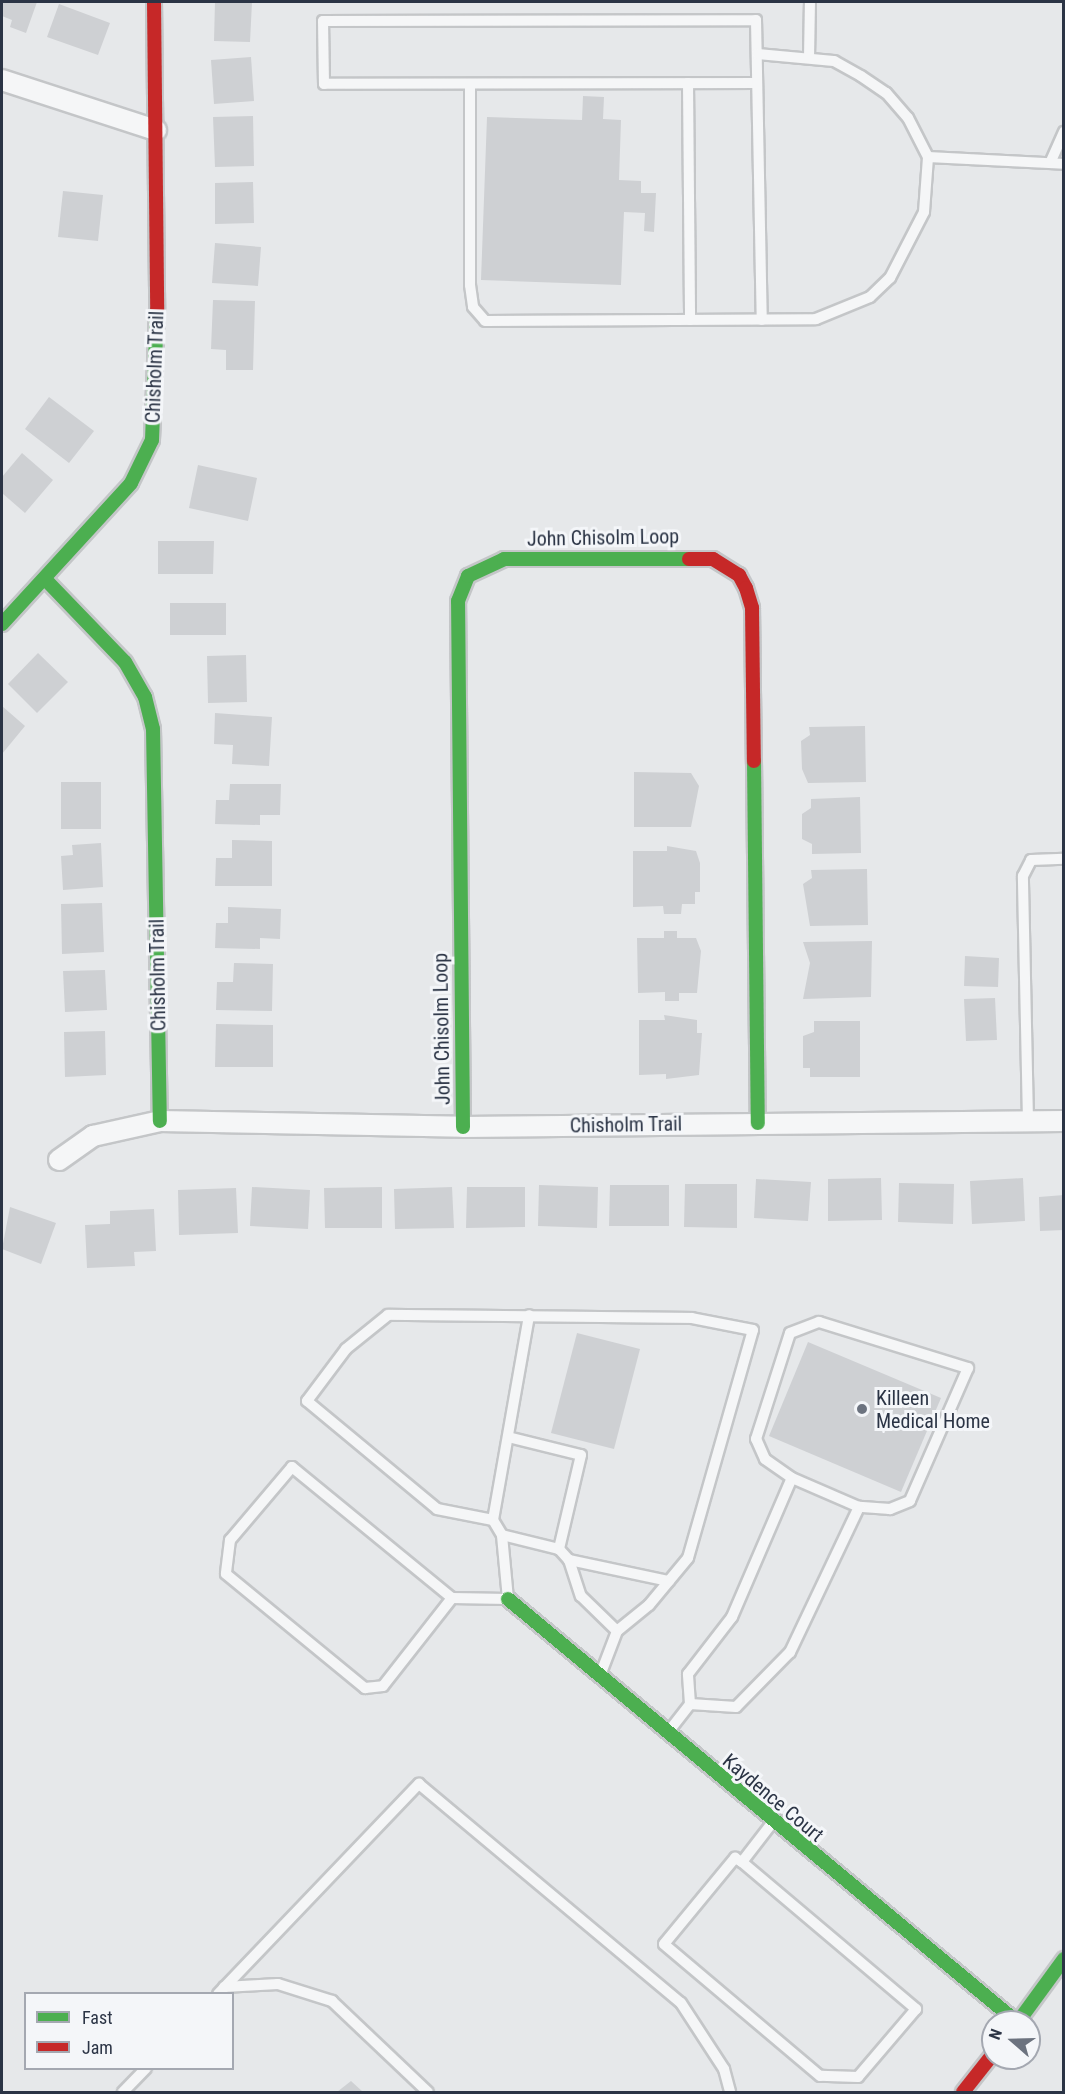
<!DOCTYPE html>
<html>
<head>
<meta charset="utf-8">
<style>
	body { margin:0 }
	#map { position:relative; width:1065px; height:2094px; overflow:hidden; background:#e6e8ea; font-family:"Roboto Condensed",sans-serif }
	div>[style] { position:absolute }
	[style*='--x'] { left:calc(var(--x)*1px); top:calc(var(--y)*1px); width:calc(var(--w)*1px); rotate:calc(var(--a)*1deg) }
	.building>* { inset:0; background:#ced0d3 }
	.roads { filter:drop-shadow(2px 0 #c4c6c8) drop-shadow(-2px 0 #c4c6c8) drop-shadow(0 2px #c4c6c8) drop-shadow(0 -2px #c4c6c8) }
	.lane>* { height:10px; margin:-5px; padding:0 5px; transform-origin:5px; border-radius:5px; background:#f5f6f7 }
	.street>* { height:20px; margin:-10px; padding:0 10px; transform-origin:10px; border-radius:10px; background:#f5f6f7 }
	.fast>* { height:14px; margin:-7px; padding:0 7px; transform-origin:7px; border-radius:7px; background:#4caf50 }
	.jam>* { height:14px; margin:-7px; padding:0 7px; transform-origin:7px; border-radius:7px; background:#c62828 }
	.dots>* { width:16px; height:16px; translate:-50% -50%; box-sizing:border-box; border:3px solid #f4f6f9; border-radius:50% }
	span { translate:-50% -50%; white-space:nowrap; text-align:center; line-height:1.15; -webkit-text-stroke:6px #f4f6f9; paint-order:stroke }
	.street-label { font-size:20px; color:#2b3445 }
	.poi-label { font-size:20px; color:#2b3445 }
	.left { translate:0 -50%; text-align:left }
	.frame { position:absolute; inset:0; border:3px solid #2b3445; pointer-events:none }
	.legend { position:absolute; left:24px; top:1992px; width:210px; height:78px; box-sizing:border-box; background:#f4f6f9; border:2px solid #a4a8b1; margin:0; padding:8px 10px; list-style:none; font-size:18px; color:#2b3445 }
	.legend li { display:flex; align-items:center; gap:12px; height:30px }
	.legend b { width:30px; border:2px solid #a4a8b1 }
	.north { position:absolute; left:981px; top:2010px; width:60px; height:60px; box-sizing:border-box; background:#f4f6f9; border:2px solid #a4a8b1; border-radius:50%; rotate:290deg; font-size:16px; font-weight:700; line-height:24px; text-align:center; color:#2b3445 }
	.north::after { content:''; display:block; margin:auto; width:21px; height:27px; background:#6c737f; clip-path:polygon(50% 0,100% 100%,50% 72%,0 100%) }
</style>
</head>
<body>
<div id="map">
	<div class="building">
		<div style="clip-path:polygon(2px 2px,37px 2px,26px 33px,10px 27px,12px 20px,2px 16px)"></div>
		<div style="clip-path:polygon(215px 2px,252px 2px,250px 42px,214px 41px)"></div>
		<div style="clip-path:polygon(59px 4px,110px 23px,98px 55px,47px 37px)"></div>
		<div style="clip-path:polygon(251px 57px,254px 101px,214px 104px,211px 60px)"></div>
		<div style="clip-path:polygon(583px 96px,604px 97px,603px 119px,621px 120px,619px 180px,641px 181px,641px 193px,656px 193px,654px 232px,644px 231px,645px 213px,624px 212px,621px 285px,481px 280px,487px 117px,582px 120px)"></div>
		<div style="clip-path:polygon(253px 116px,254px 166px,215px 167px,213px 117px)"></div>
		<div style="clip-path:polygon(253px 182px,254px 223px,215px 224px,215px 183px)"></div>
		<div style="clip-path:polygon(63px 191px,103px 195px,98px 241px,58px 237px)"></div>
		<div style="clip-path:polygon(215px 243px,261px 247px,258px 286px,212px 283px)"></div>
		<div style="clip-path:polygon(213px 300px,255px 301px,253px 370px,226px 370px,226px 350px,211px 349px)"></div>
		<div style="clip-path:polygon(49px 397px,94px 431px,69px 463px,25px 429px)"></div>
		<div style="clip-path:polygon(22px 453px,53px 480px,25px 513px,2px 493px,2px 477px)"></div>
		<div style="clip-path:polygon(198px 465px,257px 478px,248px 521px,189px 508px)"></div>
		<div style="clip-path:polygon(158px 541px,214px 541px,213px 574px,158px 574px)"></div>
		<div style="clip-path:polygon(170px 603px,226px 603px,226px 635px,170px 635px)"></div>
		<div style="clip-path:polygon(38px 653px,68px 682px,37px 713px,8px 684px)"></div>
		<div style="clip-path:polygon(246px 655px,247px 702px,208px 703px,207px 656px)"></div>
		<div style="clip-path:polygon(2px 706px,25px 726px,2px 754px)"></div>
		<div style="clip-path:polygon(215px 713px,272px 717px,269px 766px,232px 764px,233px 745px,214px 744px)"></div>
		<div style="clip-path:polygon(865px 726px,866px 782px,808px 783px,802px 769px,801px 741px,810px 735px,809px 727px)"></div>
		<div style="clip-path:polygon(634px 772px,691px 773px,699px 786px,691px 827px,634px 827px)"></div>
		<div style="clip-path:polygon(61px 782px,101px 782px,101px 829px,61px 829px)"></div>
		<div style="clip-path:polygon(230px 784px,281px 784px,280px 815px,260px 815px,260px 825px,215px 824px,216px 800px,229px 800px)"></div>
		<div style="clip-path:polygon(860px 797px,861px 853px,812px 854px,812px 844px,802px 839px,802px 814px,811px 808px,811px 799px)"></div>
		<div style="clip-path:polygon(232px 840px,272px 841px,272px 886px,215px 886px,216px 858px,232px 858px)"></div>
		<div style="clip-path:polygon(101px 843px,103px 887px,63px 890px,61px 856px,73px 855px,72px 845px)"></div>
		<div style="clip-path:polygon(667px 846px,696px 851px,700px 863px,700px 892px,695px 892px,695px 904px,682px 904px,681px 914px,664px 914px,663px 906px,633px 907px,633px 851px,667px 851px)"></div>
		<div style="clip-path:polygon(867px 869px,868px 925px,810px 926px,803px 884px,812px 878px,811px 870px)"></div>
		<div style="clip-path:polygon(102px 903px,104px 952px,62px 954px,61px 904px)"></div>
		<div style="clip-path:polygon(228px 907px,281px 909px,280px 939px,260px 938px,260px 949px,215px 948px,216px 923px,228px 923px)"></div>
		<div style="clip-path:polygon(664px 931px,677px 931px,677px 938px,696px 938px,701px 951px,697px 993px,679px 993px,679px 1001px,665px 1001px,665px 992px,638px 993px,637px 938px,664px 938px)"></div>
		<div style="clip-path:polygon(872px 941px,871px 997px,803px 999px,810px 963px,803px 942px)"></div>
		<div style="clip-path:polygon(965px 956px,999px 958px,998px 987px,964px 986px)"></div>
		<div style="clip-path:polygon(234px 963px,273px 964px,272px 1011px,216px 1010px,217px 982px,233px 982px)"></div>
		<div style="clip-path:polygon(105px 970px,107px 1010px,65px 1012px,63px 971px)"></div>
		<div style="clip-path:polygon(995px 998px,997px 1040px,966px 1041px,964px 999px)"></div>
		<div style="clip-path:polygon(664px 1015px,697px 1020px,697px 1033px,702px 1033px,699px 1075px,666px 1079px,666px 1074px,639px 1075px,639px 1020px,665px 1020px)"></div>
		<div style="clip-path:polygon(814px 1021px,860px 1021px,860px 1077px,810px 1077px,810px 1068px,803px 1068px,803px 1036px,814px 1032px)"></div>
		<div style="clip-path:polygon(216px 1024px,273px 1025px,273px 1067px,215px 1067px)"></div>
		<div style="clip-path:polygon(105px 1031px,106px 1075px,65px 1077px,64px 1032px)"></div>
		<div style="clip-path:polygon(881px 1178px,882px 1220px,828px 1221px,828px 1179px)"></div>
		<div style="clip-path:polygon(1023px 1178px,1025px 1221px,972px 1224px,970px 1181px)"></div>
		<div style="clip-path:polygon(756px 1179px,811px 1182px,808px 1221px,754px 1218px)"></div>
		<div style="clip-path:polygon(899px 1183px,954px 1184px,953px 1224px,898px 1222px)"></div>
		<div style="clip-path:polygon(685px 1184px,737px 1184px,737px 1228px,684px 1227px)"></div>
		<div style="clip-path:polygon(539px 1185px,598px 1187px,597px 1228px,538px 1226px)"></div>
		<div style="clip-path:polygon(610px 1185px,669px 1185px,669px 1226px,609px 1226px)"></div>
		<div style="clip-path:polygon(252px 1187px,310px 1190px,308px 1229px,250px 1226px)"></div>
		<div style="clip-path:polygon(382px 1187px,382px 1228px,325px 1228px,324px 1188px)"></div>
		<div style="clip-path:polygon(452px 1187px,454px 1228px,395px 1229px,394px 1189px)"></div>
		<div style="clip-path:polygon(467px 1187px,525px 1187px,525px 1227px,466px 1228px)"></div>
		<div style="clip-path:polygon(236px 1188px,238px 1233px,179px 1235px,178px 1190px)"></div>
		<div style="clip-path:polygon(1064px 1195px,1064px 1230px,1040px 1231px,1039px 1197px)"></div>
		<div style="clip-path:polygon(10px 1207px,56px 1223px,41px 1264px,2px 1249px)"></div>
		<div style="clip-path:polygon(154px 1209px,156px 1251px,134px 1252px,135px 1266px,87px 1268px,85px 1225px,110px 1224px,110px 1211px)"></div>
		<div style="clip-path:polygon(577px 1333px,640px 1349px,614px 1449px,551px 1433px)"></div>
		<div style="clip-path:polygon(808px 1342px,941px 1398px,901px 1492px,769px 1436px)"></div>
		<div style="clip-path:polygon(351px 2081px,363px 2092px,337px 2092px)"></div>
	</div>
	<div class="roads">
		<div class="lane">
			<div style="--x:809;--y:58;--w:56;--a:-89"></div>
			<div style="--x:688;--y:83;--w:237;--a:89.5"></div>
			<div style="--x:757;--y:83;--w:433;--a:179.9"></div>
			<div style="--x:324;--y:84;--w:63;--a:-90.9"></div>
			<div style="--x:323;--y:21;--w:433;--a:-0.1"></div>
			<div style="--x:756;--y:20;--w:300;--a:88.9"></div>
			<div style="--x:470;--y:84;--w:201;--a:90"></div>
			<div style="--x:470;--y:285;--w:22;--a:82"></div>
			<div style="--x:473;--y:307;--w:18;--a:49"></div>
			<div style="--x:485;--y:321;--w:331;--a:-0.3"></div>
			<div style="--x:816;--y:319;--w:58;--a:-22.2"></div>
			<div style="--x:870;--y:297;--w:28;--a:-44"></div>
			<div style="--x:890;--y:278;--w:74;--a:-62.7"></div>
			<div style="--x:924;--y:212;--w:55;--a:-85.8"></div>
			<div style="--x:928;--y:157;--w:44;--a:-117.1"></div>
			<div style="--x:908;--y:118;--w:33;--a:-131"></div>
			<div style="--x:886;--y:93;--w:30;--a:-146"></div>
			<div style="--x:861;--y:76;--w:31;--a:-151"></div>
			<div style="--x:834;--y:61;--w:77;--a:-174.8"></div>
			<div style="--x:928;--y:157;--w:136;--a:2.9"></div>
			<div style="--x:1051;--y:161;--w:32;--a:-66"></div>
			<div style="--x:1028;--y:1121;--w:245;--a:-91.2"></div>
			<div style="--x:1023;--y:876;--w:18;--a:-63"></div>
			<div style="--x:1031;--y:860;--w:33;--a:-2"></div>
			<div style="--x:508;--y:1437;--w:75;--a:13.9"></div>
			<div style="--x:581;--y:1455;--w:97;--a:103.2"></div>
			<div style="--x:792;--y:1478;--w:73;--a:23.4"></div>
			<div style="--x:493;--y:1520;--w:208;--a:-80"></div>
			<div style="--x:569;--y:1560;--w:102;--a:11.9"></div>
			<div style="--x:452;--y:1598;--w:207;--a:-140.7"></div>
			<div style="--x:292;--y:1467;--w:96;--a:130.3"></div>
			<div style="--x:230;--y:1540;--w:34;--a:97"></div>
			<div style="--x:226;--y:1574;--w:180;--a:39.4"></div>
			<div style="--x:365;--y:1688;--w:18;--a:-6"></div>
			<div style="--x:383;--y:1686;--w:112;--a:-51.9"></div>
			<div style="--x:452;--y:1598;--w:56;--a:1"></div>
			<div style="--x:508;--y:1599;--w:64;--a:-95.4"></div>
			<div style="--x:502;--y:1535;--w:59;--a:13.8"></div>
			<div style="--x:559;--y:1549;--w:15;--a:48"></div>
			<div style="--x:569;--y:1560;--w:38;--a:72"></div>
			<div style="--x:581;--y:1596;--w:50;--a:44.2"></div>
			<div style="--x:617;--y:1631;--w:41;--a:-39.1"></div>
			<div style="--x:649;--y:1605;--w:61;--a:-50.3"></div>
			<div style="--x:688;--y:1558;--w:237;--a:-74.1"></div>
			<div style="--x:753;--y:1330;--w:62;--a:-168.9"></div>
			<div style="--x:692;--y:1318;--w:304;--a:-179.4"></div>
			<div style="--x:388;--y:1315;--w:54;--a:141"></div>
			<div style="--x:346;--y:1349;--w:65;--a:126.9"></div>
			<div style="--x:307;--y:1401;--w:169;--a:39.7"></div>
			<div style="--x:437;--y:1509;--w:57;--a:11.1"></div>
			<div style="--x:493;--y:1520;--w:17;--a:59"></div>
			<div style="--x:601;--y:1673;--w:45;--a:-69.1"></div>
			<div style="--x:669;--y:1731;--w:34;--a:-52"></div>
			<div style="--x:690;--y:1704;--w:30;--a:-94"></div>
			<div style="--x:688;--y:1674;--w:72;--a:-52.3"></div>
			<div style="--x:732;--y:1617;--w:151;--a:-66.7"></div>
			<div style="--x:792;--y:1478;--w:33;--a:-145"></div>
			<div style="--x:765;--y:1459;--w:22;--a:-114"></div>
			<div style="--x:756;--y:1439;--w:111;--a:-72.2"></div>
			<div style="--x:790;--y:1333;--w:31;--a:-21"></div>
			<div style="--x:819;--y:1322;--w:156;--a:17.2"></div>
			<div style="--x:968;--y:1368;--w:145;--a:113.6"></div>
			<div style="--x:910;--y:1501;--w:22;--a:158"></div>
			<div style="--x:890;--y:1509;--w:31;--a:-176"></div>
			<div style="--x:859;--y:1507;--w:161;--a:115.4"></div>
			<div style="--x:790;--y:1652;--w:77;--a:134.5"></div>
			<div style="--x:736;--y:1707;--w:46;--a:-176.3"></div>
			<div style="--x:742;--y:1862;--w:228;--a:40.2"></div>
			<div style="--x:916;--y:2009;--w:89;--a:130.5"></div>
			<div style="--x:858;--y:2077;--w:38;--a:-178"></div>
			<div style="--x:820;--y:2076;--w:204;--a:-139.8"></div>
			<div style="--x:664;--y:1944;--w:112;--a:-50.5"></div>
			<div style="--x:735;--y:1858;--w:8;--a:30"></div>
			<div style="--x:742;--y:1862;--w:49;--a:-52.4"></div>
			<div style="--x:224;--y:1987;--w:54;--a:-3.2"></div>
			<div style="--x:278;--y:1984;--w:57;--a:17.5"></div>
			<div style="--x:332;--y:2001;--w:132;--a:43.5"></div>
			<div style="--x:218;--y:1994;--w:291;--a:-46.3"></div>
			<div style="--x:419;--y:1784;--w:341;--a:39.9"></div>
			<div style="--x:681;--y:2003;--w:79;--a:56.9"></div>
			<div style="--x:724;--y:2069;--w:24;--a:75"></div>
			<div style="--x:123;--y:2092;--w:33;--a:-46"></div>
		</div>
		<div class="street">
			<div style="--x:2;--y:80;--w:162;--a:18"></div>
			<div style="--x:59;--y:1160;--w:42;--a:-35.2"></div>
			<div style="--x:93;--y:1136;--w:69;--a:-12.6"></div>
			<div style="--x:160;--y:1121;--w:303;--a:1.1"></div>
			<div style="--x:463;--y:1127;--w:601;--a:-0.57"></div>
		</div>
		<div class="fast">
			<div style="--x:45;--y:579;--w:115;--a:46.1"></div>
			<div style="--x:125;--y:662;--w:40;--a:60.3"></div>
			<div style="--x:145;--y:697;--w:33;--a:76"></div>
			<div style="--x:153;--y:729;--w:392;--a:89"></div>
			<div style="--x:2;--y:624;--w:191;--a:-47.5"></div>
			<div style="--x:131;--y:483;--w:48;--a:-64"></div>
			<div style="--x:152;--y:440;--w:130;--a:-87.8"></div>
			<div style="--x:754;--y:761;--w:362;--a:89.4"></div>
			<div style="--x:463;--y:1127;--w:526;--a:-90.54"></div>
			<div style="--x:458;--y:601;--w:27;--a:-68"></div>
			<div style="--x:468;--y:576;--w:40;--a:-25"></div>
			<div style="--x:504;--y:559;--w:185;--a:0"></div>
			<div style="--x:508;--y:1599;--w:662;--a:39.73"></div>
			<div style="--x:1018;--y:2022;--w:78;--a:-53.9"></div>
		</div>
		<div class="jam">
			<div style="--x:154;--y:2;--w:308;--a:89.4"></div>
			<div style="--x:689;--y:559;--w:24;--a:0"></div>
			<div style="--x:713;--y:559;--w:31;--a:32"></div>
			<div style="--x:739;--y:575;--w:15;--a:62"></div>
			<div style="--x:746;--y:588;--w:21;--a:73"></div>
			<div style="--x:752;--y:608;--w:153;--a:89.3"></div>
			<div style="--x:963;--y:2092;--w:48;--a:-51.7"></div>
		</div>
	</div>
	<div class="dots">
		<div style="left:862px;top:1409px;background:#6c737f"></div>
	</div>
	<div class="street-label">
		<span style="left:155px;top:367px;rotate:-88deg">Chisholm Trail</span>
		<span style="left:603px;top:538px;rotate:-1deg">John Chisolm Loop</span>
		<span style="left:158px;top:975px;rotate:-91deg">Chisholm Trail</span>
		<span style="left:442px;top:1029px;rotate:-91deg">John Chisolm Loop</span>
		<span style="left:626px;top:1125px;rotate:-1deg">Chisholm Trail</span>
		<span style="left:773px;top:1798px;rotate:40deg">Kaydence Court</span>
	</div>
	<div class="poi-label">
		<span class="left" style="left:876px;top:1410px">Killeen<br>Medical Home</span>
	</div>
	<div class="frame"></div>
	<ul class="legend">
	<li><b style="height:8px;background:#4caf50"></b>Fast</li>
	<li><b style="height:8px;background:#c62828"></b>Jam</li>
	</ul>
	<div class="north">N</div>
</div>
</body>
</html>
